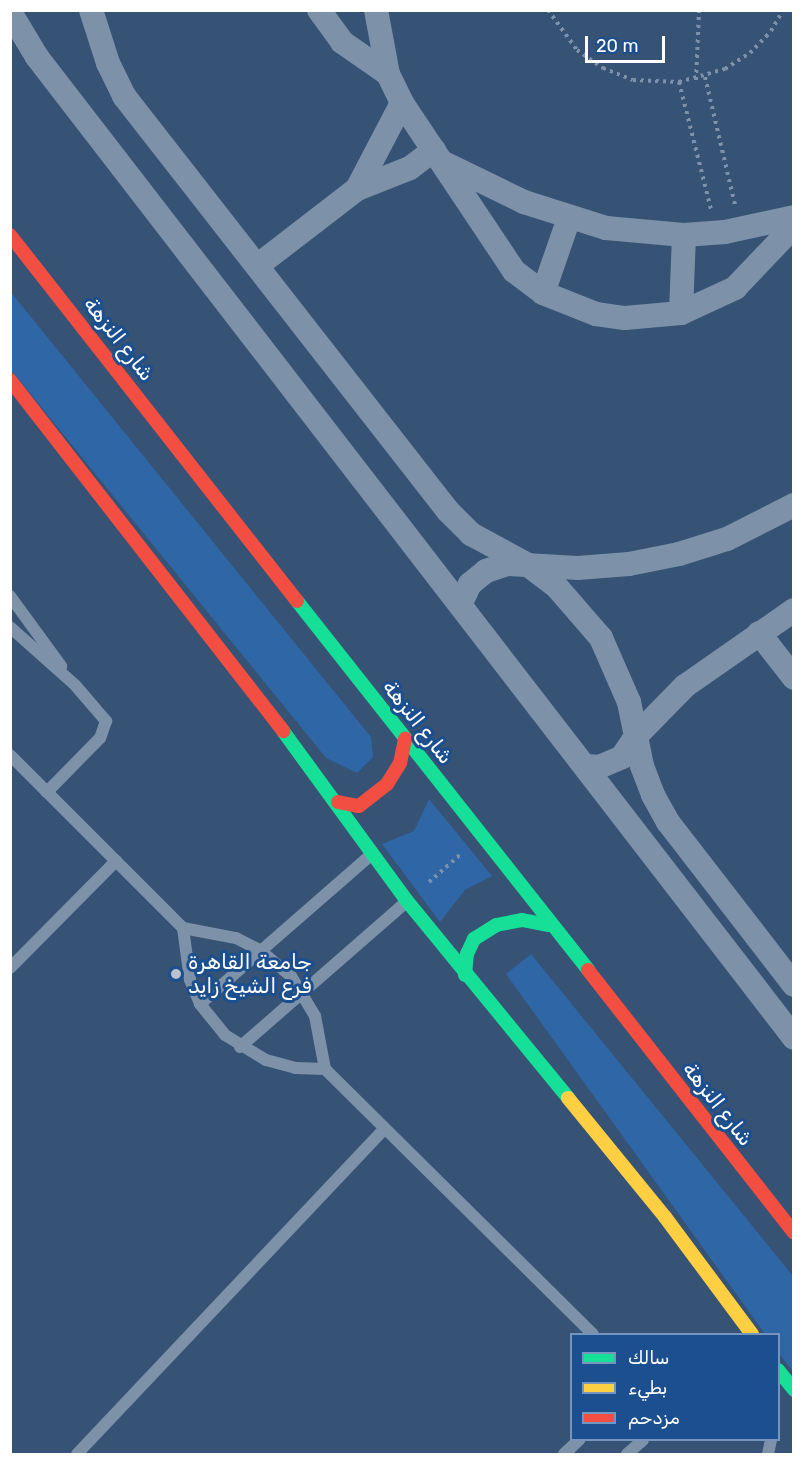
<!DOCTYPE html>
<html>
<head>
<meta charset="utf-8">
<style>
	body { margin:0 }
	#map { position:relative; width:804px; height:1465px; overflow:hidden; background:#365274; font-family:Rubik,Vazirmatn,sans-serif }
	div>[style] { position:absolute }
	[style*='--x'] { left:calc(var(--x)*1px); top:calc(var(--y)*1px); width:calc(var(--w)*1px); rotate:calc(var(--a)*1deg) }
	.green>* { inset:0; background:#2f66a5 }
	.path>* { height:4px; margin-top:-2px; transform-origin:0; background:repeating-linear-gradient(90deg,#7d92a8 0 3px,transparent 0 7.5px) }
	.lane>* { height:12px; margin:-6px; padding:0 6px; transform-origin:6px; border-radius:6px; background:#7d92a8 }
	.street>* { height:24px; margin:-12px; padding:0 12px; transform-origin:12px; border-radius:12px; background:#7d92a8 }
	.fast>* { height:14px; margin:-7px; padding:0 7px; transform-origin:7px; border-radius:7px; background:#16e098 }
	.slow>* { height:14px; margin:-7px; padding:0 7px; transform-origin:7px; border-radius:7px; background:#ffcf43 }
	.jam>* { height:14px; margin:-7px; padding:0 7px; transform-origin:7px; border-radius:7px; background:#f24e42 }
	.dots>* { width:16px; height:16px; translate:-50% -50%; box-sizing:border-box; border:3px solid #1b4f8f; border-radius:50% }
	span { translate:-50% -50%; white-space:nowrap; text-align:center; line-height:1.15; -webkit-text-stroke:6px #1b4f8f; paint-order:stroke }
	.street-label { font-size:21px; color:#fff }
	.poi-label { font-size:21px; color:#fff }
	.left { translate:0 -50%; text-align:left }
	.frame { position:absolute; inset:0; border:12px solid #fff; pointer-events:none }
	.legend { position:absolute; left:570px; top:1333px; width:210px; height:108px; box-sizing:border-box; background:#1b4f8f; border:2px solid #7695bc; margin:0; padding:8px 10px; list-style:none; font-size:18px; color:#fff }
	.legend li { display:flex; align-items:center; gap:12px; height:30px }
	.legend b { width:30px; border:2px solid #7695bc }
	.scale { position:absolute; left:585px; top:36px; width:80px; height:27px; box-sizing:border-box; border:3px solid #fff; border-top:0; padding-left:8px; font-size:18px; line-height:21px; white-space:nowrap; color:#fff; -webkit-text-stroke:4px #1b4f8f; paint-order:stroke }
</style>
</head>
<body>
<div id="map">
	<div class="green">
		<div style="clip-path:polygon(10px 291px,371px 737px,373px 757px,357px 773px,326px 758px,11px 370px)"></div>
		<div style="clip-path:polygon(429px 799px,492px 876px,465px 890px,440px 922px,382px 844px,414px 831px)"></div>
		<div style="clip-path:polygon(531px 954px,793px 1276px,793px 1372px,779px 1353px,778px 1334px,765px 1334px,506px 974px)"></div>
	</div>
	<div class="path">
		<div style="--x:548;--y:10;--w:49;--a:54.1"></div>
		<div style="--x:577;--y:50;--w:32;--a:35"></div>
		<div style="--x:603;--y:68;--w:32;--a:22"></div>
		<div style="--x:633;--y:80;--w:46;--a:2.5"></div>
		<div style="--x:679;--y:82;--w:48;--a:-15.8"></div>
		<div style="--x:725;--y:69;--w:30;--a:-33"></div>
		<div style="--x:750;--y:53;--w:30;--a:-46"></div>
		<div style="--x:771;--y:31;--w:24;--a:-60"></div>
		<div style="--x:705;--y:77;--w:131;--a:76.8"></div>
		<div style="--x:696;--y:80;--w:70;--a:-87.5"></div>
		<div style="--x:679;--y:82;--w:131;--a:75.9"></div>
		<div style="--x:429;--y:882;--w:41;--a:-41.1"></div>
	</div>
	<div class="lane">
		<div style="--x:10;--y:596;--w:87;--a:53.9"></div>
		<div style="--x:10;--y:627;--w:87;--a:41.7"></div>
		<div style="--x:75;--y:685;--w:48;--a:49.3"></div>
		<div style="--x:106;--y:721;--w:18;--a:109"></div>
		<div style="--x:100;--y:738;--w:76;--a:134.5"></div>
		<div style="--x:10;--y:755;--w:245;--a:45"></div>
		<div style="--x:183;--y:928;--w:54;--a:10.7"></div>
		<div style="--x:236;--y:938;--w:28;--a:27"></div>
		<div style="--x:261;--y:951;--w:39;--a:40"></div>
		<div style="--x:291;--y:976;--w:47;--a:59"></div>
		<div style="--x:315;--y:1016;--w:54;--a:79.3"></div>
		<div style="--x:325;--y:1069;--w:377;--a:44.7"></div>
		<div style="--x:183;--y:928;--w:52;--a:82.3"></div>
		<div style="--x:190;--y:980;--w:26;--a:67"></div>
		<div style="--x:200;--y:1004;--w:40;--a:51"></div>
		<div style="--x:225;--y:1035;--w:48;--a:31.4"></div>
		<div style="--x:266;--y:1060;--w:30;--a:15"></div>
		<div style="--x:295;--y:1068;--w:30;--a:2"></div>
		<div style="--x:10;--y:968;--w:151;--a:-45.3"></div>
		<div style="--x:200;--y:1004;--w:228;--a:-41.1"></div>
		<div style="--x:240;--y:1047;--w:220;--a:-41.1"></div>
		<div style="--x:77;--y:1454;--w:448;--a:-46.6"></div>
		<div style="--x:564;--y:1454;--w:21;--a:-43"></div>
		<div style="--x:627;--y:1454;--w:21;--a:-41"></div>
		<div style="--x:768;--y:1454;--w:14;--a:-78"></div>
	</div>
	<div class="street">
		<div style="--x:91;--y:10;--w:56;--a:72.2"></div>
		<div style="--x:108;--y:63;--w:37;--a:64"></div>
		<div style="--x:124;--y:96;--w:526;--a:52.02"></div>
		<div style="--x:448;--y:511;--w:33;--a:45"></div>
		<div style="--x:471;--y:534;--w:65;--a:28.5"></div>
		<div style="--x:528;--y:565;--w:35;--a:37"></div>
		<div style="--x:556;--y:586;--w:69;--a:49.1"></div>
		<div style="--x:601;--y:638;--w:70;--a:66.4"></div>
		<div style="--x:629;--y:702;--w:65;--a:78.5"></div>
		<div style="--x:642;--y:766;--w:31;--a:69"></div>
		<div style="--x:653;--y:795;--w:31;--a:61"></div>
		<div style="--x:668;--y:822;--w:206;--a:52.3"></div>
		<div style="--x:319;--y:10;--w:39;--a:54"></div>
		<div style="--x:342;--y:42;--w:56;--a:34.8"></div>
		<div style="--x:376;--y:10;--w:65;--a:79.4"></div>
		<div style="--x:388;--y:74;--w:32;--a:64"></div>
		<div style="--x:402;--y:103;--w:202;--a:56.3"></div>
		<div style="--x:514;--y:271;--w:36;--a:37"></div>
		<div style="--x:543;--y:293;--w:57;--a:21.6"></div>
		<div style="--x:596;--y:314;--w:29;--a:8"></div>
		<div style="--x:625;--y:318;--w:56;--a:-5.1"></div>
		<div style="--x:681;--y:313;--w:60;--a:-24.8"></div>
		<div style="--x:735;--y:288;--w:86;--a:-46.4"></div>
		<div style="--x:10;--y:12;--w:52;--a:59"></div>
		<div style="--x:37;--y:57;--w:1239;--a:52.34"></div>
		<div style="--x:446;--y:164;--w:87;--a:26"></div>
		<div style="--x:524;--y:202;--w:86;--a:17.6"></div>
		<div style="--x:606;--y:228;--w:78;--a:5.1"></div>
		<div style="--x:684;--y:235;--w:41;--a:-4.2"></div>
		<div style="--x:725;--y:232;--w:71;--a:-12.3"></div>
		<div style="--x:357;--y:189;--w:97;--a:-62.4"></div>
		<div style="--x:257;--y:266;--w:126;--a:-37.6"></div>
		<div style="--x:357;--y:189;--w:57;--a:-21.6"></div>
		<div style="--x:410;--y:168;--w:30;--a:-37"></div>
		<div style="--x:543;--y:293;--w:79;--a:-70.9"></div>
		<div style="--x:681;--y:313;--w:78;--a:-87.8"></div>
		<div style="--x:461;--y:603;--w:21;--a:-65"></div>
		<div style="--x:470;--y:584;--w:21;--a:-39"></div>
		<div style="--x:486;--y:571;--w:22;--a:-18"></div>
		<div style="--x:507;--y:564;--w:71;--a:3.2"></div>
		<div style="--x:578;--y:568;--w:51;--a:-4.5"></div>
		<div style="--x:629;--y:564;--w:51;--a:-11.3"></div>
		<div style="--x:679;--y:554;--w:50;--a:-17.4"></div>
		<div style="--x:727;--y:539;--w:75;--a:-26.9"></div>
		<div style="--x:759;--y:633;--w:57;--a:52.1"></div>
		<div style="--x:587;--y:766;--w:12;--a:5"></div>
		<div style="--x:599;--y:767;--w:25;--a:-23"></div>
		<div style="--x:622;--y:757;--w:25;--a:-56"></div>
		<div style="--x:636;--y:736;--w:70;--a:-45.6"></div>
		<div style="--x:685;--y:686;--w:133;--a:-34.9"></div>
	</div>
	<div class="fast">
		<div style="--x:297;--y:601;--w:470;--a:51.7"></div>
		<div style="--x:283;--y:731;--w:210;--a:53.9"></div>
		<div style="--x:407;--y:901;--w:254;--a:50.7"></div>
		<div style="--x:465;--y:975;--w:21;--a:-85"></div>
		<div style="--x:467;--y:954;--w:17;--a:-65"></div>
		<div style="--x:474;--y:939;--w:26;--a:-32"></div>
		<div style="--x:496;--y:925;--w:26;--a:-11"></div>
		<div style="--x:522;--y:920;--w:26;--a:11"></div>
		<div style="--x:778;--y:1370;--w:26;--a:51"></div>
	</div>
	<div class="slow">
		<div style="--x:568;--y:1098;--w:154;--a:50.8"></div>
		<div style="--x:665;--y:1217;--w:146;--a:53.4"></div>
	</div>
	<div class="jam">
		<div style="--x:10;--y:235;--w:465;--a:51.9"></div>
		<div style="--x:10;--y:380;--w:445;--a:52.1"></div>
		<div style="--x:338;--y:802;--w:21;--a:11"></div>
		<div style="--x:359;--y:806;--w:36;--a:-38"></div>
		<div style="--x:387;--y:784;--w:25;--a:-58"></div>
		<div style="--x:400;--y:763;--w:25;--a:-78"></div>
		<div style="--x:588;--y:970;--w:334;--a:51.9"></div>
	</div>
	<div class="dots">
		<div style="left:176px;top:974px;background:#b9c2ce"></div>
	</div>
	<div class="street-label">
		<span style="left:119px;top:339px;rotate:52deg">شارع النزهة</span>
		<span style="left:418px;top:722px;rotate:52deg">شارع النزهة</span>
		<span style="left:718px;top:1104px;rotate:52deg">شارع النزهة</span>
	</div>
	<div class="poi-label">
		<span class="left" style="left:188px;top:974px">جامعة القاهرة<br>فرع الشيخ زايد</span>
	</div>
	<div class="frame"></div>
	<ul class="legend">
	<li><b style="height:8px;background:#16e098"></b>سالك</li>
	<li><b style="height:8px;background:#ffcf43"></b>بطيء</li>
	<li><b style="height:8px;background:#f24e42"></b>مزدحم</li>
	</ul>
	<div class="scale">20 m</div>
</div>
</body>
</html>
